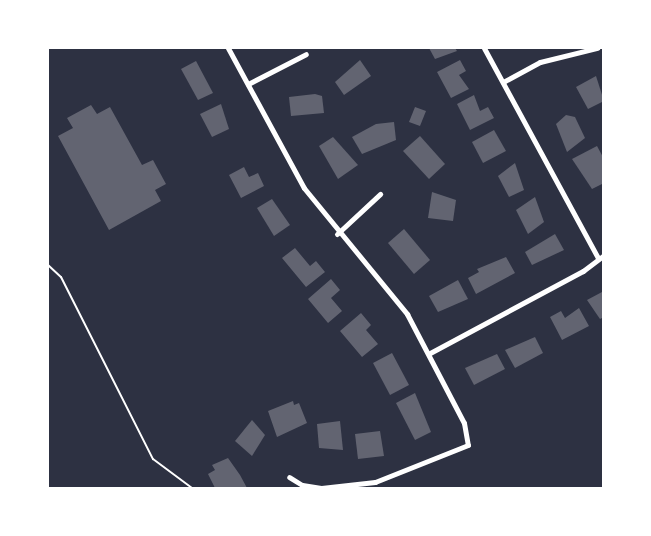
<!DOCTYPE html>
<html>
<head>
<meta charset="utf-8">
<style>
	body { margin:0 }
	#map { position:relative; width:651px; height:536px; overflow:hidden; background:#2d3142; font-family:Montserrat,sans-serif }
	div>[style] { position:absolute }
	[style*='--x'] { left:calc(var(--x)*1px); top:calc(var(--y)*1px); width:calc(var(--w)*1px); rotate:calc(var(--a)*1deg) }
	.building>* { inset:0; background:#626471 }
	.path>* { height:2px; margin:-1px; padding:0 1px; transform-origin:1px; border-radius:1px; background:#fff }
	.minor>* { height:5px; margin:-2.5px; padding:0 2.5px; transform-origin:2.5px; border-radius:2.5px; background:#fff }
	span { translate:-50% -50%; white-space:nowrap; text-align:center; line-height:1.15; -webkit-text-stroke:5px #fff; paint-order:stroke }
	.frame { position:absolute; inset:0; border:49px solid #fff; pointer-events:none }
</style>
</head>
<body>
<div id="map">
	<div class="building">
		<div style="clip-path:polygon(429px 48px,455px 48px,457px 51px,435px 59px)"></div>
		<div style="clip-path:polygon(360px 60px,371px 76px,344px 95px,335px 82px)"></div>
		<div style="clip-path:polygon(460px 60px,466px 71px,459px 75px,469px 89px,451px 98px,437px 72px)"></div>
		<div style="clip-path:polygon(196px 61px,213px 93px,198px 100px,181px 69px)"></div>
		<div style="clip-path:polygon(596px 76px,604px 101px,588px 109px,576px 87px)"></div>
		<div style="clip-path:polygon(315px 94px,322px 96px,324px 113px,291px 116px,289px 97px)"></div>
		<div style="clip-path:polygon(474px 95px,480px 111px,488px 107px,494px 118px,470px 130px,457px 104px)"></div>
		<div style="clip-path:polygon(221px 104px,229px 129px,212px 137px,200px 114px)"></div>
		<div style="clip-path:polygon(91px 105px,97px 114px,110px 107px,142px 165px,153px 160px,166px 184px,155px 190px,161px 201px,109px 230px,58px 136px,73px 128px,67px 118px)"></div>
		<div style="clip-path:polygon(415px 107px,426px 111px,420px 126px,409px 122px)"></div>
		<div style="clip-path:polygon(566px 115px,575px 117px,585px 138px,567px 152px,556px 124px)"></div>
		<div style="clip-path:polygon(394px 122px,396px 140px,362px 154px,352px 137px,376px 124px)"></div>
		<div style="clip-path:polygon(494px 130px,506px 151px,483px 163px,472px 142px)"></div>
		<div style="clip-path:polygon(420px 136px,445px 164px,429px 179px,403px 151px)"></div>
		<div style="clip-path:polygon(333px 137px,358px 165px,338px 179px,319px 146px)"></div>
		<div style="clip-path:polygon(597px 146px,604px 159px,604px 183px,592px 189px,572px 159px)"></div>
		<div style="clip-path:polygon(515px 163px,524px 190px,509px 197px,498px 176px)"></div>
		<div style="clip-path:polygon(244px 167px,249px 177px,258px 173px,264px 186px,241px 198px,229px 175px)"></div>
		<div style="clip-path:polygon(432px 192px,456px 200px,453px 221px,428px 218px)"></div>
		<div style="clip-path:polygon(535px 197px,544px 222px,528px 234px,516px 210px)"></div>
		<div style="clip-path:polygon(272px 199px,290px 225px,274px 236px,257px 208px)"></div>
		<div style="clip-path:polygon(404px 229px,430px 260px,414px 274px,388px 243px)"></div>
		<div style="clip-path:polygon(555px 234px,564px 250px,532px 265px,525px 252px)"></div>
		<div style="clip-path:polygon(295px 248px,310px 266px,316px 261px,325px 272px,306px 287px,282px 258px)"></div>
		<div style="clip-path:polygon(506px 257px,515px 273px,476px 294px,468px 278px,479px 272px,477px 269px)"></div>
		<div style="clip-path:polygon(331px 279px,340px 290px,331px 298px,342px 311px,328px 323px,308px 299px)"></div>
		<div style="clip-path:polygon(458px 280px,468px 299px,438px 312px,429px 296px)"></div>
		<div style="clip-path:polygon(602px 292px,604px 317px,600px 319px,587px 300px)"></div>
		<div style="clip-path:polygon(579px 308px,589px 326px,562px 340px,550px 317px,561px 311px,565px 318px)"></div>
		<div style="clip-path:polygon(361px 313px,371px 325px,366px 330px,378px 344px,362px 357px,340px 331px)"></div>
		<div style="clip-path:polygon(535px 337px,543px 353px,515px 368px,505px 350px)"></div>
		<div style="clip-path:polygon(392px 353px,409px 385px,390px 395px,373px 363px)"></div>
		<div style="clip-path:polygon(497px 354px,505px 369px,474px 385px,465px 368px)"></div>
		<div style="clip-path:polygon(415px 393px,431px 432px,415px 440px,396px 403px)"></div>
		<div style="clip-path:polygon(293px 401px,294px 405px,299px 403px,307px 423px,277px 437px,268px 411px)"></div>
		<div style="clip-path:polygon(252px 420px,265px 435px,252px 456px,235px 441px)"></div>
		<div style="clip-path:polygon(340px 421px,343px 450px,319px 448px,317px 424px)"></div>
		<div style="clip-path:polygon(380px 431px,384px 456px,358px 459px,355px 434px)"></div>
		<div style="clip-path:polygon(228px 458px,240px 475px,247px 488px,215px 488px,208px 474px,215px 470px,212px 465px)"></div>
	</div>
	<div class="path">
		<div style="--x:48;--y:265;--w:18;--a:43"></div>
		<div style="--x:61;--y:277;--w:204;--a:63.2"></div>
		<div style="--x:153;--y:459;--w:49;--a:36.6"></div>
	</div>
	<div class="minor">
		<div style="--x:228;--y:48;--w:159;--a:61.5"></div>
		<div style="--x:304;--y:188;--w:163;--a:50.7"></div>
		<div style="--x:407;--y:314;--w:123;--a:62.4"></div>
		<div style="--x:464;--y:423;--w:22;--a:80"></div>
		<div style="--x:468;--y:445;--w:100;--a:158.3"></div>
		<div style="--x:375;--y:482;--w:54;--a:173.7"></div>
		<div style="--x:321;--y:488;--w:19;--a:-171"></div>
		<div style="--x:302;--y:485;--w:15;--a:-148"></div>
		<div style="--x:484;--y:48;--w:239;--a:61.5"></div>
		<div style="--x:503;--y:82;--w:42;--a:-28.4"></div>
		<div style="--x:540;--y:62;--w:59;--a:-13.8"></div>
		<div style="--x:248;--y:84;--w:65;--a:-27.3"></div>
		<div style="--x:337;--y:234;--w:59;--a:-42.9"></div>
		<div style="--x:430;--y:353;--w:174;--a:-28.2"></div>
		<div style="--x:583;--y:271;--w:26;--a:-37"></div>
	</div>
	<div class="frame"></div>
</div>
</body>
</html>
